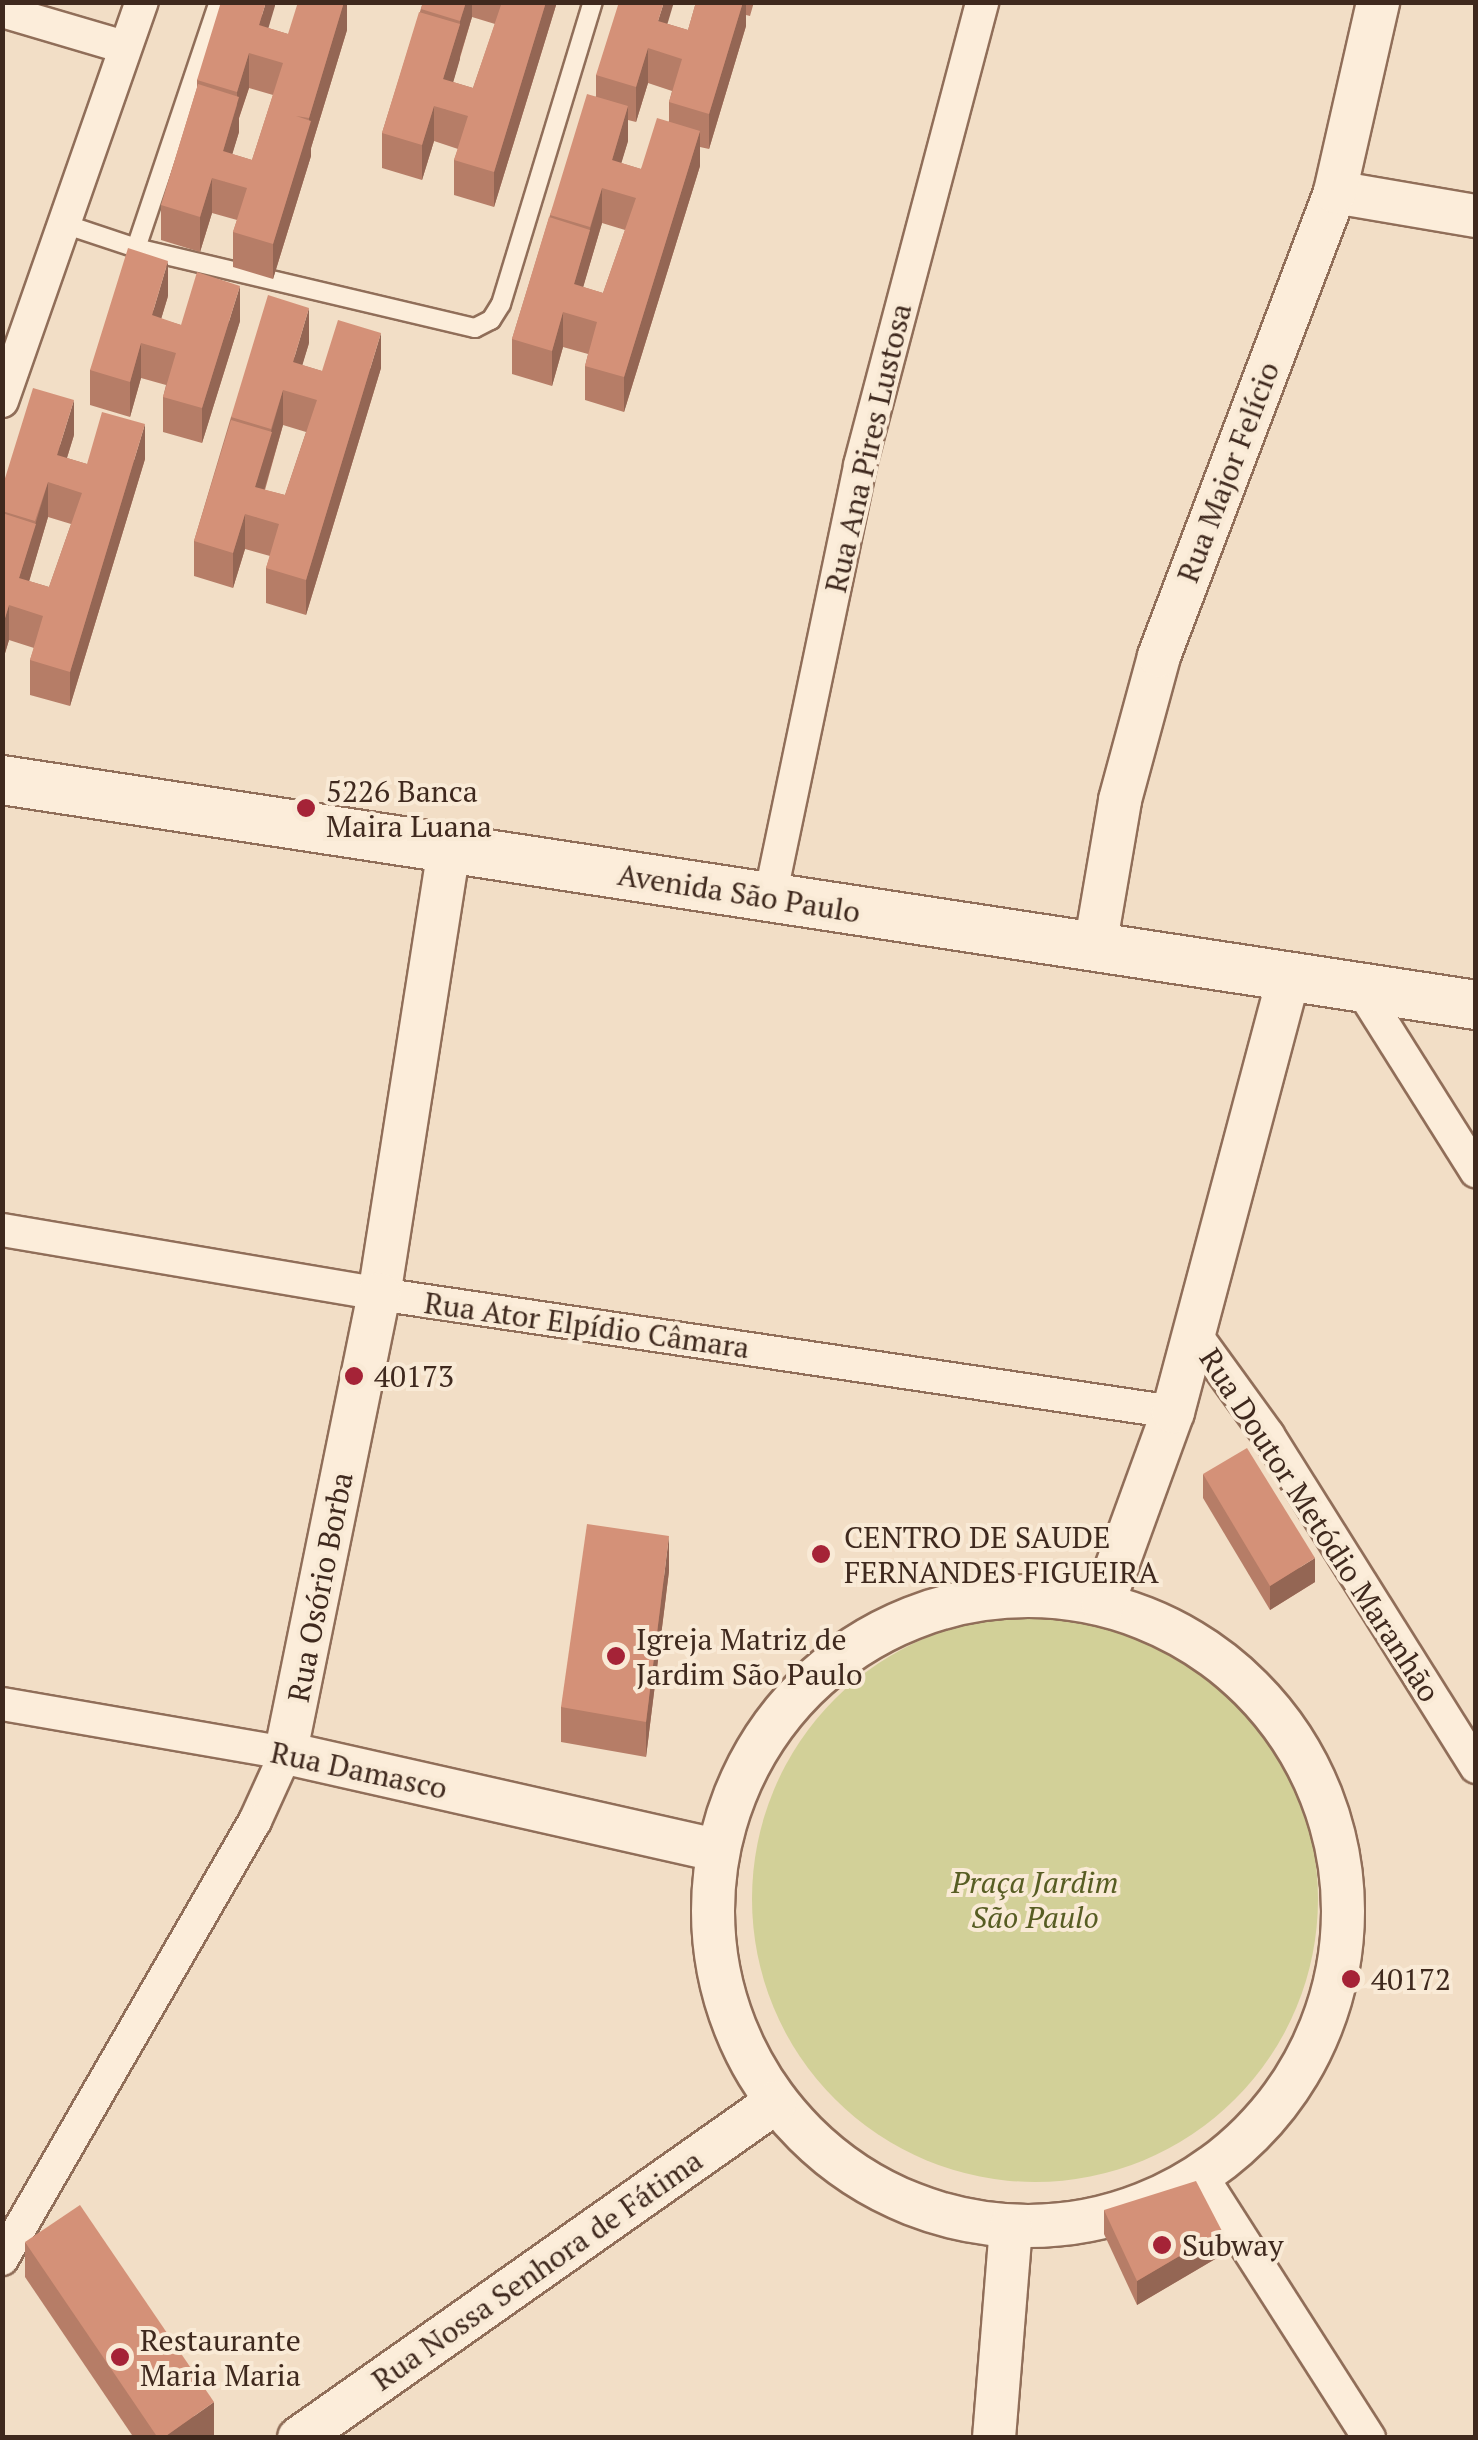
<!DOCTYPE html>
<html>
<head>
<meta charset="utf-8">
<style>
	body { margin:0 }
	#map { position:relative; width:1478px; height:2440px; overflow:hidden; background:#f2dec6; font-family:"PT Serif",serif }
	div>[style] { position:absolute }
	[style*='--x'] { left:calc(var(--x)*1px); top:calc(var(--y)*1px); width:calc(var(--w)*1px); rotate:calc(var(--a)*1deg) }
	.green>* { inset:0; background:#d2d098 }
	.round { border-radius:50% }
	.roads { filter:drop-shadow(2px 0 #906e59) drop-shadow(-2px 0 #906e59) drop-shadow(0 2px #906e59) drop-shadow(0 -2px #906e59) }
	.service>* { height:18px; margin:-9px; padding:0 9px; transform-origin:9px; border-radius:9px; background:#fcedda }
	.minor>* { height:32px; margin:-16px; padding:0 16px; transform-origin:16px; border-radius:16px; background:#fcedda }
	.tertiary>* { height:42px; margin:-21px; padding:0 21px; transform-origin:21px; border-radius:21px; background:#fcedda }
	.tertiary>.ring { margin:-21px; padding:0; box-sizing:content-box; background:none; border:42px solid #fcedda; border-radius:50% }
	.secondary>* { height:48px; margin:-24px; padding:0 24px; transform-origin:24px; border-radius:24px; background:#fcedda }
	.wall>* { inset:0; background:#b67d67 }
	.shaded-wall>* { inset:0; background:#946654 }
	.building>* { inset:0; background:#d49178 }
	.dots>* { width:28px; height:28px; translate:-50% -50%; box-sizing:border-box; border:5px solid #f9ead6; border-radius:50% }
	span { translate:-50% -50%; white-space:nowrap; text-align:center; line-height:1.15; -webkit-text-stroke:8px #f9ead6; paint-order:stroke }
	.street-label { font-size:30px; color:#3f291e }
	.poi-label { font-size:30px; color:#3f291e }
	.left { translate:0 -50%; text-align:left }
	.park-label { font-size:30px; color:#575d23; font-style:italic }
	.frame { position:absolute; inset:0; border:5px solid #3f291e; pointer-events:none }
</style>
</head>
<body>
<div id="map">
	<div class="green">
		<div class="round" style="left:752px;top:1616px;width:566px;height:566px"></div>
	</div>
	<div class="roads">
		<div class="service">
			<div style="--x:61;--y:223;--w:79;--a:18.4"></div>
			<div style="--x:136;--y:248;--w:348;--a:13.3"></div>
			<div style="--x:475;--y:328;--w:18;--a:-27"></div>
			<div style="--x:491;--y:320;--w:19;--a:-58"></div>
			<div style="--x:501;--y:304;--w:316;--a:-73.1"></div>
			<div style="--x:136;--y:248;--w:260;--a:-71.4"></div>
		</div>
		<div class="minor">
			<div style="--x:2;--y:11;--w:127;--a:16.4"></div>
			<div style="--x:2;--y:401;--w:423;--a:-70.7"></div>
			<div style="--x:770;--y:897;--w:441;--a:-78.2"></div>
			<div style="--x:860;--y:465;--w:479;--a:-75.2"></div>
			<div style="--x:1360;--y:987;--w:218;--a:57.8"></div>
			<div style="--x:2;--y:1230;--w:382;--a:9.6"></div>
			<div style="--x:379;--y:1294;--w:803;--a:8.45"></div>
			<div style="--x:1195;--y:1334;--w:125;--a:54.1"></div>
			<div style="--x:1268;--y:1435;--w:392;--a:57.9"></div>
			<div style="--x:2;--y:1704;--w:288;--a:9.8"></div>
			<div style="--x:286;--y:1753;--w:75;--a:114.5"></div>
			<div style="--x:255;--y:1821;--w:506;--a:120.01"></div>
			<div style="--x:1201;--y:2175;--w:312;--a:57.4"></div>
		</div>
		<div class="tertiary">
			<div style="--x:1335;--y:192;--w:143;--a:9.7"></div>
			<div style="--x:449;--y:849;--w:450;--a:98.9"></div>
			<div style="--x:379;--y:1294;--w:468;--a:101.5"></div>
			<div style="--x:286;--y:1753;--w:438;--a:12.7"></div>
			<div style="--x:1095;--y:947;--w:149;--a:-80.3"></div>
			<div style="--x:1120;--y:800;--w:149;--a:-74.8"></div>
			<div style="--x:1159;--y:656;--w:496;--a:-69.2"></div>
			<div style="--x:1335;--y:192;--w:195;--a:-77.2"></div>
			<div class="ring" style="left:713px;top:1596px;width:588px;height:588px"></div>
			<div style="--x:1103;--y:1604;--w:204;--a:-70"></div>
			<div style="--x:1173;--y:1412;--w:450;--a:-75.1"></div>
			<div style="--x:299;--y:2438;--w:583;--a:-35.16"></div>
			<div style="--x:994;--y:2438;--w:212;--a:-85.4"></div>
		</div>
		<div class="secondary">
			<div style="--x:2;--y:780;--w:1491;--a:8.68"></div>
		</div>
	</div>
	<div class="wall">
		<div style="clip-path:polygon(evenodd,275px 2px,268px 28px,288px 34px,347px 2px,347px 30px,311px 148px,311px 156px,273px 279px,233px 267px,233px 232px,237px 220px,212px 213px,200px 252px,161px 240px,161px 205px,197px 88px,197px 80px,275px 2px,249px 88px,273px 95px,252px 160px,232px 154px,239px 132px,239px 118px,249px 88px)"></div>
		<div style="clip-path:polygon(evenodd,423px 2px,557px 2px,494px 207px,454px 195px,454px 160px,458px 149px,434px 141px,422px 180px,382px 168px,382px 133px,423px 2px,472px 17px,495px 24px,473px 88px,453px 82px,472px 17px)"></div>
		<div style="clip-path:polygon(evenodd,696px 2px,754px 2px,750px 16px,746px 15px,746px 26px,709px 149px,700px 147px,700px 166px,624px 412px,585px 400px,585px 366px,588px 354px,563px 347px,552px 386px,512px 374px,512px 339px,550px 215px,596px 96px,596px 75px,668px 24px,688px 30px,696px 2px,648px 83px,672px 91px,669px 102px,669px 121px,641px 169px,621px 163px,628px 141px,628px 120px,636px 122px,648px 83px,696px 2px,602px 223px,625px 230px,603px 293px,583px 287px,602px 223px)"></div>
		<div style="clip-path:polygon(168px 296px,161px 319px,181px 325px,240px 321px,202px 443px,163px 432px,163px 397px,166px 385px,141px 378px,130px 417px,90px 405px,90px 370px)"></div>
		<div style="clip-path:polygon(evenodd,309px 343px,302px 365px,322px 371px,381px 368px,306px 615px,266px 603px,266px 568px,270px 556px,245px 549px,233px 588px,194px 576px,194px 541px,231px 417px,309px 343px,283px 425px,306px 432px,285px 495px,265px 490px,283px 425px)"></div>
		<div style="clip-path:polygon(evenodd,74px 435px,67px 458px,87px 464px,145px 459px,70px 706px,30px 695px,30px 660px,34px 648px,9px 640px,2px 663px,2px 488px,74px 435px,48px 517px,71px 524px,49px 587px,29px 581px,48px 517px)"></div>
		<div style="clip-path:polygon(1203px 1474px,1315px 1582px,1270px 1610px,1203px 1498px)"></div>
		<div style="clip-path:polygon(669px 1571px,646px 1757px,561px 1742px,561px 1707px)"></div>
		<div style="clip-path:polygon(1104px 2210px,1222px 2255px,1137px 2305px,1104px 2234px)"></div>
		<div style="clip-path:polygon(25px 2242px,214px 2437px,134px 2438px,25px 2277px)"></div>
	</div>
	<div class="shaded-wall">
		<div style="clip-path:polygon(266px 2px,275px 2px,275px 6px,260px 56px,259px 25px)"></div>
		<div style="clip-path:polygon(344px 2px,347px 2px,347px 30px,311px 148px,311px 156px,273px 279px,273px 244px,309px 126px,309px 118px)"></div>
		<div style="clip-path:polygon(466px 2px,472px 2px,472px 17px,460px 56px,460px 21px)"></div>
		<div style="clip-path:polygon(546px 2px,557px 2px,494px 207px,494px 172px)"></div>
		<div style="clip-path:polygon(664px 2px,674px 2px,659px 52px,658px 21px)"></div>
		<div style="clip-path:polygon(743px 2px,746px 2px,746px 26px,709px 149px,709px 114px)"></div>
		<div style="clip-path:polygon(460px 24px,460px 59px,445px 110px,443px 79px)"></div>
		<div style="clip-path:polygon(648px 48px,648px 83px,636px 122px,636px 87px)"></div>
		<div style="clip-path:polygon(249px 53px,249px 88px,239px 118px,239px 132px,224px 182px,223px 151px,237px 105px,237px 92px)"></div>
		<div style="clip-path:polygon(434px 106px,434px 141px,422px 180px,422px 145px)"></div>
		<div style="clip-path:polygon(628px 106px,628px 141px,613px 191px,612px 160px)"></div>
		<div style="clip-path:polygon(700px 131px,700px 166px,624px 412px,624px 377px)"></div>
		<div style="clip-path:polygon(212px 178px,212px 213px,200px 252px,200px 217px)"></div>
		<div style="clip-path:polygon(602px 188px,602px 223px,575px 315px,574px 284px)"></div>
		<div style="clip-path:polygon(168px 261px,168px 296px,153px 346px,152px 315px)"></div>
		<div style="clip-path:polygon(240px 286px,240px 321px,202px 443px,202px 408px)"></div>
		<div style="clip-path:polygon(309px 308px,309px 343px,294px 393px,293px 362px)"></div>
		<div style="clip-path:polygon(563px 312px,563px 347px,552px 386px,552px 351px)"></div>
		<div style="clip-path:polygon(381px 333px,381px 368px,306px 615px,306px 580px)"></div>
		<div style="clip-path:polygon(141px 343px,141px 378px,130px 417px,130px 382px)"></div>
		<div style="clip-path:polygon(283px 390px,283px 425px,256px 518px,255px 487px)"></div>
		<div style="clip-path:polygon(74px 400px,74px 435px,58px 486px,57px 455px)"></div>
		<div style="clip-path:polygon(145px 424px,145px 459px,70px 706px,70px 672px)"></div>
		<div style="clip-path:polygon(48px 482px,48px 517px,21px 609px,19px 578px)"></div>
		<div style="clip-path:polygon(245px 514px,245px 549px,233px 588px,233px 553px)"></div>
		<div style="clip-path:polygon(9px 605px,9px 640px,2px 663px,2px 628px)"></div>
		<div style="clip-path:polygon(669px 1536px,669px 1571px,646px 1757px,646px 1722px)"></div>
		<div style="clip-path:polygon(1315px 1558px,1315px 1582px,1270px 1610px,1270px 1586px)"></div>
		<div style="clip-path:polygon(1222px 2231px,1222px 2255px,1137px 2305px,1137px 2281px)"></div>
		<div style="clip-path:polygon(214px 2402px,214px 2438px,163px 2438px)"></div>
	</div>
	<div class="building">
		<div style="clip-path:polygon(221px 2px,266px 2px,259px 25px,288px 34px,298px 2px,344px 2px,309px 118px,296px 116px,311px 121px,273px 244px,233px 232px,247px 188px,212px 178px,200px 217px,161px 205px,198px 84px,239px 97px,223px 151px,252px 160px,283px 63px,249px 53px,237px 92px,197px 80px)"></div>
		<div style="clip-path:polygon(423px 2px,466px 2px,460px 21px,421px 9px)"></div>
		<div style="clip-path:polygon(502px 2px,546px 2px,494px 172px,454px 160px,468px 116px,434px 106px,422px 145px,382px 133px,419px 12px,460px 24px,443px 79px,473px 88px)"></div>
		<div style="clip-path:polygon(619px 2px,664px 2px,658px 21px,688px 30px,696px 2px,743px 2px,709px 114px,669px 102px,682px 59px,648px 48px,636px 87px,596px 75px)"></div>
		<div style="clip-path:polygon(587px 94px,628px 106px,612px 160px,641px 169px,657px 118px,700px 131px,624px 377px,585px 366px,597px 322px,563px 312px,552px 351px,512px 339px,549px 217px,590px 230px,574px 284px,603px 293px,636px 198px,602px 188px,590px 227px,550px 215px)"></div>
		<div style="clip-path:polygon(128px 248px,168px 261px,152px 315px,181px 325px,197px 272px,240px 286px,202px 408px,163px 397px,176px 353px,141px 343px,130px 382px,90px 370px)"></div>
		<div style="clip-path:polygon(268px 295px,309px 308px,293px 362px,322px 371px,338px 320px,381px 333px,306px 580px,266px 568px,279px 524px,245px 514px,233px 553px,194px 541px,231px 420px,272px 432px,255px 487px,285px 495px,317px 400px,283px 390px,271px 429px,231px 417px)"></div>
		<div style="clip-path:polygon(33px 388px,74px 400px,57px 455px,87px 464px,102px 412px,145px 424px,70px 672px,30px 660px,43px 616px,9px 605px,2px 628px,2px 513px,36px 524px,19px 578px,49px 587px,82px 493px,48px 482px,35px 521px,2px 511px,2px 488px)"></div>
		<div style="clip-path:polygon(1247px 1448px,1315px 1558px,1270px 1586px,1203px 1474px)"></div>
		<div style="clip-path:polygon(587px 1524px,669px 1536px,646px 1722px,561px 1707px)"></div>
		<div style="clip-path:polygon(1196px 2181px,1222px 2231px,1137px 2281px,1104px 2210px)"></div>
		<div style="clip-path:polygon(80px 2205px,214px 2402px,163px 2438px,158px 2438px,25px 2242px)"></div>
	</div>
	<div class="dots">
		<div style="left:306px;top:808px;background:#a52337"></div>
		<div style="left:354px;top:1376px;background:#a52337"></div>
		<div style="left:821px;top:1554px;background:#a52337"></div>
		<div style="left:616px;top:1656px;background:#a52337"></div>
		<div style="left:1351px;top:1979px;background:#a52337"></div>
		<div style="left:1162px;top:2245px;background:#a52337"></div>
		<div style="left:120px;top:2357px;background:#a52337"></div>
	</div>
	<div class="street-label">
		<span style="left:868px;top:448px;rotate:-77deg">Rua Ana Pires Lustosa</span>
		<span style="left:1228px;top:472px;rotate:-69deg">Rua Major Felício</span>
		<span style="left:739px;top:893px;rotate:9deg">Avenida São Paulo</span>
		<span style="left:587px;top:1325px;rotate:8deg">Rua Ator Elpídio Câmara</span>
		<span style="left:1320px;top:1525px;rotate:57deg">Rua Doutor Metódio Maranhão</span>
		<span style="left:320px;top:1587px;rotate:-79deg">Rua Osório Borba</span>
		<span style="left:359px;top:1770px;rotate:12deg">Rua Damasco</span>
		<span style="left:537px;top:2270px;rotate:-35deg">Rua Nossa Senhora de Fátima</span>
	</div>
	<div class="poi-label">
		<span class="left" style="left:326px;top:808px">5226 Banca<br>Maira Luana</span>
		<span class="left" style="left:374px;top:1376px">40173</span>
		<span class="left" style="left:844px;top:1554px">CENTRO DE SAUDE<br>FERNANDES FIGUEIRA</span>
		<span class="left" style="left:636px;top:1656px">Igreja Matriz de<br>Jardim São Paulo</span>
		<span class="left" style="left:1371px;top:1979px">40172</span>
		<span class="left" style="left:1182px;top:2245px">Subway</span>
		<span class="left" style="left:140px;top:2357px">Restaurante<br>Maria Maria</span>
	</div>
	<div class="park-label">
		<span style="left:1035px;top:1899px">Praça Jardim<br>São Paulo</span>
	</div>
	<div class="frame"></div>
</div>
</body>
</html>
